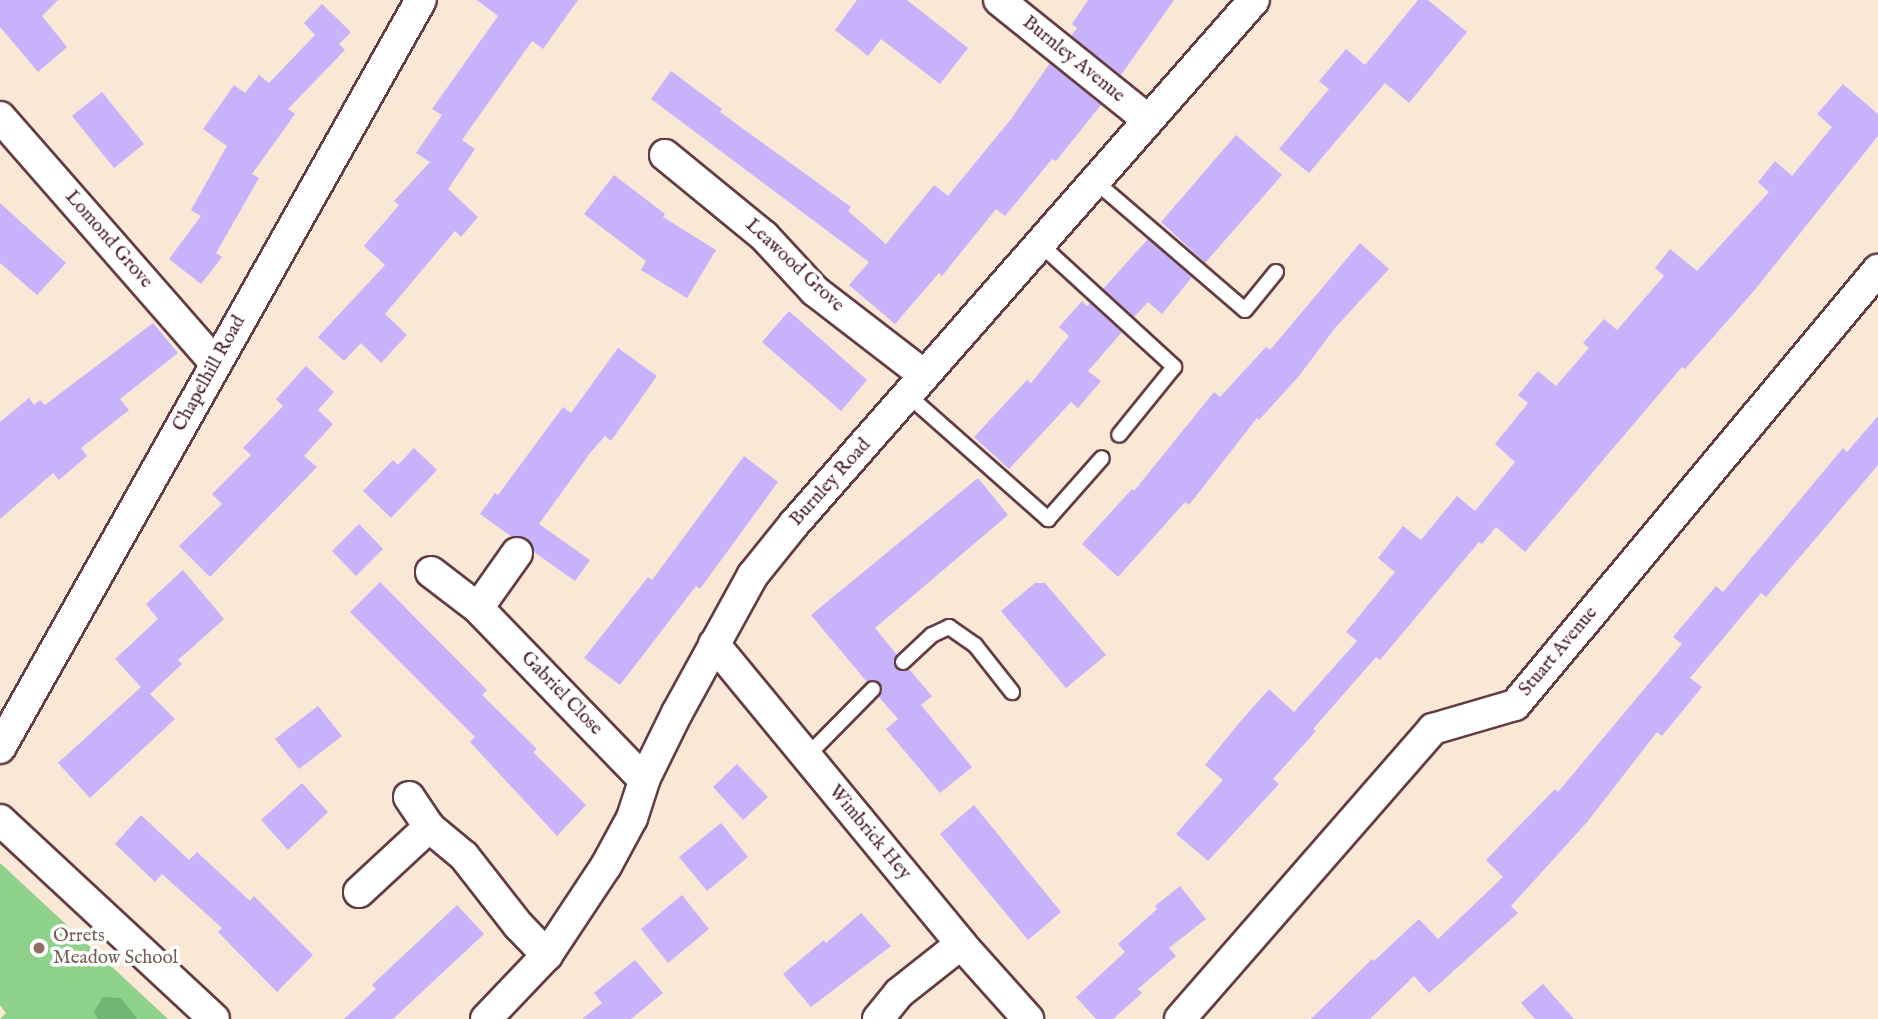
<!DOCTYPE html>
<html>
<head>
<meta charset="utf-8">
<style>
	body { margin:0 }
	#map { position:relative; width:1878px; height:1019px; overflow:hidden; background:#f8e8d5; font-family:"IM FELL English",serif }
	div>[style] { position:absolute }
	[style*='--x'] { left:calc(var(--x)*1px); top:calc(var(--y)*1px); width:calc(var(--w)*1px); rotate:calc(var(--a)*1deg) }
	.green>* { inset:0; background:#8dd18a }
	.forest>* { inset:0; background:#72b376 }
	.building>* { inset:0; background:#c9b2fc }
	.roads { filter:drop-shadow(2px 0 #643d44) drop-shadow(-2px 0 #643d44) drop-shadow(0 2px #643d44) drop-shadow(0 -2px #643d44) }
	.service>* { height:14px; margin:-7px; padding:0 7px; transform-origin:7px; border-radius:7px; background:#fff }
	.minor>* { height:30px; margin:-15px; padding:0 15px; transform-origin:15px; border-radius:15px; background:#fff }
	.dots>* { width:19px; height:19px; translate:-50% -50%; box-sizing:border-box; border:4px solid #fff; border-radius:50% }
	span { translate:-50% -50%; white-space:nowrap; text-align:center; line-height:1.15; -webkit-text-stroke:7px #fff; paint-order:stroke }
	.street-label { font-size:19px; color:#4a1f2b }
	.education-label { font-size:19px; color:#785e54 }
	.left { translate:0 -50%; text-align:left }
</style>
</head>
<body>
<div id="map">
	<div class="green">
		<div style="clip-path:polygon(0 863px,168px 1019px,0 1019px,6px 1013px,0 1005px)"></div>
	</div>
	<div class="forest">
		<div style="clip-path:polygon(103px 997px,121px 998px,137px 1019px,98px 1019px,94px 1012px)"></div>
	</div>
	<div class="building">
		<div style="clip-path:polygon(0 0,58px 0,42px 16px,67px 47px,38px 72px,0 27px)"></div>
		<div style="clip-path:polygon(477px 0,578px 0,543px 49px,532px 41px,462px 140px,475px 149px,448px 189px,478px 217px,461px 237px,455px 231px,385px 314px,407px 335px,381px 363px,361px 343px,344px 361px,318px 337px,385px 265px,364px 246px,399px 205px,394px 201px,430px 162px,416px 153px,442px 115px,432px 109px,498px 16px)"></div>
		<div style="clip-path:polygon(857px 0,907px 0,968px 48px,940px 84px,881px 39px,868px 56px,835px 30px)"></div>
		<div style="clip-path:polygon(1088px 0,1174px 0,1121px 75px,1071px 36px,1077px 28px,1072px 24px)"></div>
		<div style="clip-path:polygon(1418px 0,1428px 0,1467px 32px,1409px 103px,1385px 83px,1309px 173px,1279px 149px,1329px 89px,1319px 81px,1346px 49px,1365px 65px)"></div>
		<div style="clip-path:polygon(322px 4px,351px 32px,339px 44px,345px 50px,288px 109px,295px 114px,252px 174px,259px 178px,216px 253px,222px 257px,201px 284px,169px 259px,201px 216px,191px 210px,227px 146px,203px 129px,234px 85px,245px 93px,259px 75px,269px 83px,315px 35px,304px 23px)"></div>
		<div style="clip-path:polygon(1050px 63px,1101px 105px,1056px 161px,1052px 159px,1005px 216px,996px 209px,942px 276px,939px 273px,895px 324px,849px 285px,869px 262px,651px 99px,671px 71px,722px 109px,720px 112px,851px 207px,848px 211px,886px 244px,934px 185px,948px 196px,1011px 119px)"></div>
		<div style="clip-path:polygon(1843px 84px,1878px 114px,1878px 136px,1753px 292px,1685px 369px,1682px 367px,1525px 552px,1496px 527px,1482px 544px,1479px 542px,1380px 660px,1376px 657px,1313px 729px,1316px 731px,1273px 779px,1279px 784px,1208px 861px,1176px 834px,1223px 780px,1205px 765px,1239px 723px,1269px 689px,1294px 712px,1357px 641px,1346px 632px,1395px 572px,1378px 558px,1403px 526px,1421px 540px,1457px 496px,1475px 511px,1515px 462px,1495px 444px,1528px 403px,1518px 395px,1538px 371px,1556px 386px,1589px 348px,1583px 343px,1604px 319px,1617px 330px,1664px 276px,1655px 268px,1670px 249px,1697px 271px,1769px 192px,1758px 182px,1775px 161px,1792px 176px,1832px 127px,1817px 114px)"></div>
		<div style="clip-path:polygon(102px 92px,144px 144px,114px 168px,72px 116px)"></div>
		<div style="clip-path:polygon(1236px 135px,1282px 175px,1205px 263px,1161px 222px)"></div>
		<div style="clip-path:polygon(614px 175px,665px 214px,663px 217px,716px 250px,687px 298px,641px 270px,646px 261px,584px 214px)"></div>
		<div style="clip-path:polygon(0 203px,66px 263px,37px 295px,0 263px)"></div>
		<div style="clip-path:polygon(1148px 239px,1192px 277px,1162px 314px,1148px 302px,1134px 317px,1103px 289px)"></div>
		<div style="clip-path:polygon(1360px 243px,1389px 269px,1335px 328px,1299px 376px,1259px 420px,1257px 418px,1189px 505px,1185px 502px,1118px 577px,1082px 544px,1132px 489px,1134px 491px,1214px 392px,1220px 397px,1266px 347px,1270px 350px)"></div>
		<div style="clip-path:polygon(1082px 301px,1087px 306px,1090px 303px,1122px 332px,1088px 371px,1101px 381px,1078px 408px,1071px 402px,1009px 469px,974px 437px,1027px 380px,1031px 383px,1069px 336px,1059px 327px)"></div>
		<div style="clip-path:polygon(789px 311px,867px 380px,841px 411px,762px 342px)"></div>
		<div style="clip-path:polygon(153px 323px,178px 353px,120px 399px,129px 410px,81px 448px,87px 456px,59px 480px,53px 473px,0 519px,0 422px,29px 398px,34px 405px,40px 400px,45px 405px)"></div>
		<div style="clip-path:polygon(618px 348px,657px 376px,611px 441px,605px 436px,590px 453px,539px 524px,590px 560px,575px 581px,534px 552px,527px 538px,512px 537px,480px 514px,495px 493px,498px 495px,563px 407px,571px 413px)"></div>
		<div style="clip-path:polygon(306px 366px,334px 392px,318px 410px,333px 424px,304px 456px,317px 467px,210px 577px,179px 546px,222px 504px,212px 494px,251px 455px,243px 448px,283px 406px,276px 399px)"></div>
		<div style="clip-path:polygon(1878px 416px,1878px 465px,1766px 597px,1761px 593px,1690px 678px,1702px 687px,1662px 736px,1657px 732px,1588px 821px,1511px 906px,1518px 913px,1429px 993px,1414px 976px,1370px 1019px,1311px 1019px,1372px 959px,1374px 961px,1419px 919px,1438px 939px,1503px 877px,1486px 860px,1555px 789px,1558px 792px,1682px 644px,1673px 637px,1716px 586px,1723px 592px,1843px 448px,1847px 452px)"></div>
		<div style="clip-path:polygon(414px 448px,437px 470px,391px 518px,363px 491px,393px 460px,398px 465px)"></div>
		<div style="clip-path:polygon(744px 456px,778px 482px,700px 589px,696px 586px,620px 685px,584px 658px,648px 577px,652px 580px)"></div>
		<div style="clip-path:polygon(978px 478px,1008px 515px,875px 628px,897px 655px,894px 660px,896px 668px,901px 671px,909px 669px,932px 696px,921px 705px,972px 767px,940px 793px,886px 729px,898px 719px,879px 697px,882px 691px,880px 683px,875px 680px,867px 682px,811px 615px)"></div>
		<div style="clip-path:polygon(359px 524px,383px 549px,356px 576px,332px 551px)"></div>
		<div style="clip-path:polygon(183px 570px,224px 619px,178px 660px,182px 664px,150px 694px,175px 719px,90px 798px,58px 763px,141px 687px,115px 659px,158px 619px,146px 604px)"></div>
		<div style="clip-path:polygon(380px 582px,487px 690px,482px 695px,537px 749px,533px 752px,586px 805px,557px 836px,470px 742px,475px 737px,350px 612px)"></div>
		<div style="clip-path:polygon(1035px 583px,1045px 583px,1106px 655px,1066px 688px,1001px 611px)"></div>
		<div style="clip-path:polygon(318px 706px,342px 736px,299px 769px,275px 739px)"></div>
		<div style="clip-path:polygon(737px 764px,768px 797px,743px 820px,713px 787px)"></div>
		<div style="clip-path:polygon(302px 783px,328px 812px,288px 850px,261px 820px)"></div>
		<div style="clip-path:polygon(974px 805px,1061px 912px,1028px 940px,940px 834px)"></div>
		<div style="clip-path:polygon(141px 815px,189px 860px,197px 852px,250px 901px,254px 896px,313px 955px,277px 992px,218px 932px,222px 928px,162px 874px,155px 882px,115px 844px)"></div>
		<div style="clip-path:polygon(721px 823px,748px 857px,707px 891px,679px 857px)"></div>
		<div style="clip-path:polygon(1180px 886px,1206px 919px,1169px 948px,1176px 956px,1138px 989px,1142px 993px,1113px 1019px,1096px 1019px,1076px 997px,1125px 952px,1118px 944px,1157px 909px,1155px 906px)"></div>
		<div style="clip-path:polygon(682px 895px,709px 929px,668px 963px,641px 929px)"></div>
		<div style="clip-path:polygon(457px 905px,484px 934px,393px 1019px,344px 1019px,376px 989px,372px 985px)"></div>
		<div style="clip-path:polygon(861px 913px,891px 946px,811px 1007px,783px 974px,824px 940px,826px 943px)"></div>
		<div style="clip-path:polygon(635px 960px,663px 993px,631px 1019px,582px 1019px,602px 1003px,594px 993px)"></div>
		<div style="clip-path:polygon(1543px 984px,1574px 1019px,1535px 1019px,1521px 1003px)"></div>
	</div>
	<div class="roads">
		<div class="service">
			<div style="--x:1096;--y:182;--w:196;--a:40.7"></div>
			<div style="--x:1245;--y:310;--w:49;--a:-50.8"></div>
			<div style="--x:1040;--y:244;--w:182;--a:42.5"></div>
			<div style="--x:1174;--y:367;--w:87;--a:129"></div>
			<div style="--x:909;--y:396;--w:186;--a:41.5"></div>
			<div style="--x:1048;--y:519;--w:81;--a:-48.5"></div>
			<div style="--x:903;--y:662;--w:40;--a:-43"></div>
			<div style="--x:932;--y:635;--w:19;--a:-25"></div>
			<div style="--x:949;--y:627;--w:32;--a:35"></div>
			<div style="--x:975;--y:645;--w:60;--a:51.8"></div>
			<div style="--x:806;--y:757;--w:95;--a:-45.4"></div>
		</div>
		<div class="minor">
			<div style="--x:999;--y:0;--w:190;--a:38.8"></div>
			<div style="--x:0;--y:117;--w:327;--a:48.8"></div>
			<div style="--x:665;--y:155;--w:128;--a:39.3"></div>
			<div style="--x:764;--y:236;--w:75;--a:47.2"></div>
			<div style="--x:815;--y:291;--w:138;--a:37.6"></div>
			<div style="--x:517;--y:553;--w:67;--a:125.3"></div>
			<div style="--x:478;--y:608;--w:239;--a:46"></div>
			<div style="--x:431;--y:572;--w:59;--a:37.5"></div>
			<div style="--x:714;--y:644;--w:389;--a:50.5"></div>
			<div style="--x:961;--y:944;--w:101;--a:48.2"></div>
			<div style="--x:0;--y:748;--w:858;--a:-60.63"></div>
			<div style="--x:409;--y:797;--w:36;--a:56"></div>
			<div style="--x:429;--y:827;--w:45;--a:39.6"></div>
			<div style="--x:464;--y:856;--w:88;--a:52"></div>
			<div style="--x:518;--y:925;--w:42;--a:46"></div>
			<div style="--x:0;--y:820;--w:292;--a:42.9"></div>
			<div style="--x:359;--y:892;--w:96;--a:-42.9"></div>
			<div style="--x:486;--y:1019;--w:88;--a:-46.4"></div>
			<div style="--x:547;--y:955;--w:107;--a:-56.5"></div>
			<div style="--x:606;--y:866;--w:55;--a:-61.6"></div>
			<div style="--x:632;--y:818;--w:40;--a:-72"></div>
			<div style="--x:644;--y:780;--w:75;--a:-63.8"></div>
			<div style="--x:677;--y:713;--w:158;--a:-61.2"></div>
			<div style="--x:753;--y:575;--w:65;--a:-51.2"></div>
			<div style="--x:794;--y:524;--w:697;--a:-48.72"></div>
			<div style="--x:878;--y:1019;--w:33;--a:-51"></div>
			<div style="--x:899;--y:993;--w:79;--a:-38.3"></div>
			<div style="--x:1180;--y:1019;--w:385;--a:-48.9"></div>
			<div style="--x:1433;--y:729;--w:85;--a:-16.3"></div>
			<div style="--x:1515;--y:705;--w:567;--a:-50.16"></div>
		</div>
	</div>
	<div class="dots">
		<div style="left:39px;top:948px;background:#8d6e63"></div>
	</div>
	<div class="street-label">
		<span style="left:1073px;top:60px;rotate:39deg">Burnley Avenue</span>
		<span style="left:108px;top:240px;rotate:49deg">Lomond Grove</span>
		<span style="left:794px;top:266px;rotate:43deg">Leawood Grove</span>
		<span style="left:210px;top:374px;rotate:-61deg">Chapelhill Road</span>
		<span style="left:831px;top:483px;rotate:-48deg">Burnley Road</span>
		<span style="left:1559px;top:652px;rotate:-50deg">Stuart Avenue</span>
		<span style="left:561px;top:694px;rotate:46deg">Gabriel Close</span>
		<span style="left:869px;top:833px;rotate:50deg">Wimbrick Hey</span>
	</div>
	<div class="education-label">
		<span class="left" style="left:53px;top:948px">Orrets<br>Meadow School</span>
	</div>
</div>
</body>
</html>
